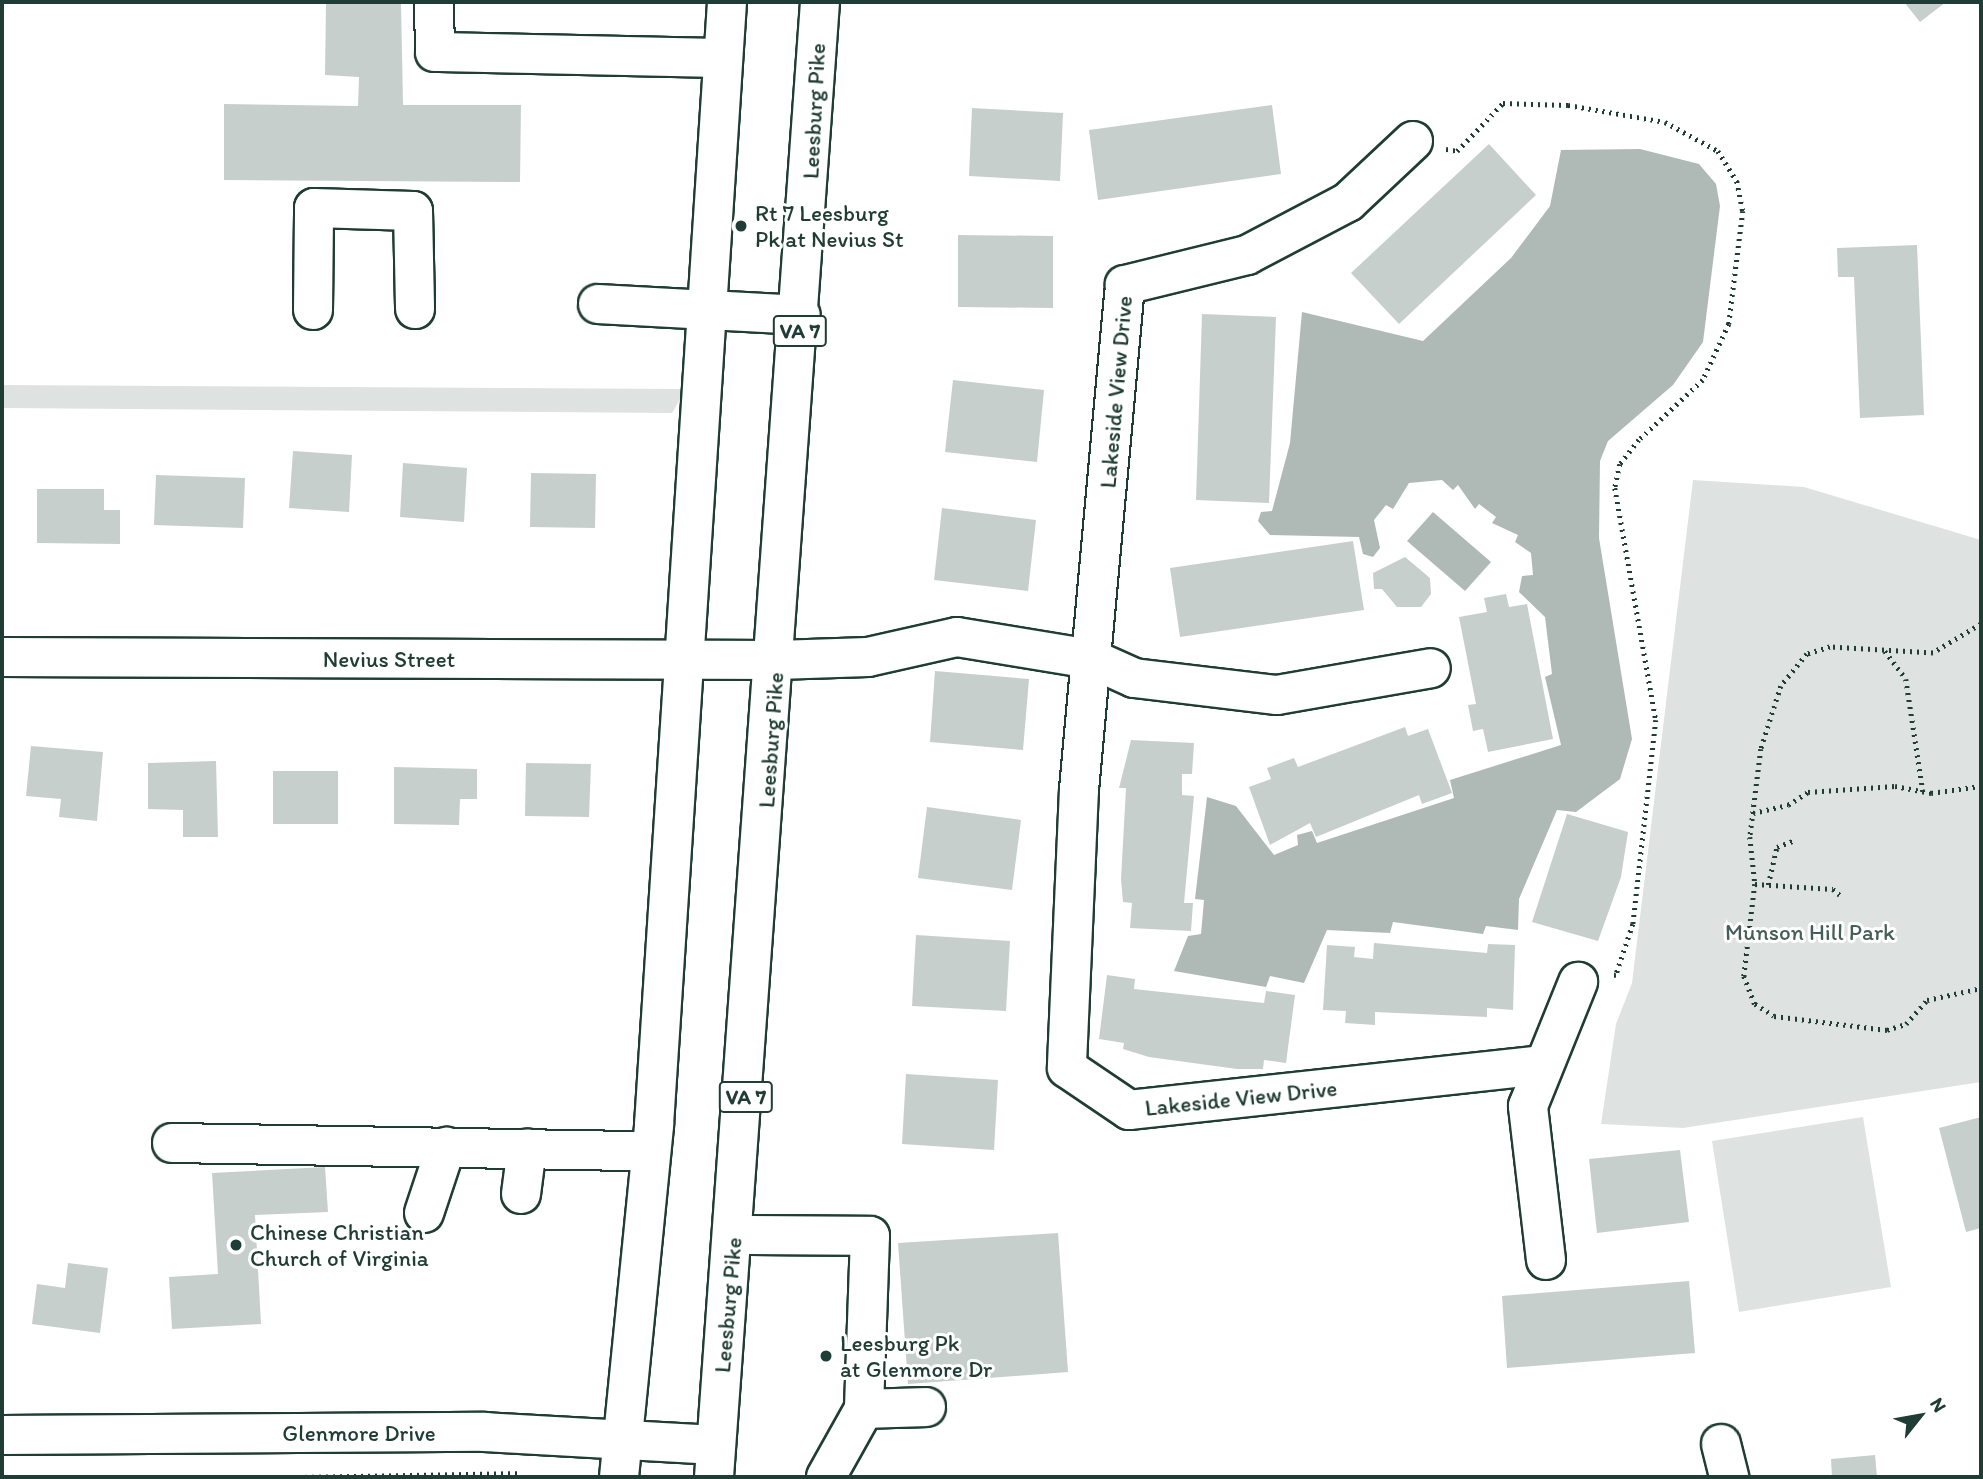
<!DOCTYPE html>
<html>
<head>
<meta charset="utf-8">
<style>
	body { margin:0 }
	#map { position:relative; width:1983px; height:1479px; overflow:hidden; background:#fff; font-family:Itim,sans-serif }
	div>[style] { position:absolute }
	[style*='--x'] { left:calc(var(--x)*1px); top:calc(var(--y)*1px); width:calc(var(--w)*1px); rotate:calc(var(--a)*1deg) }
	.green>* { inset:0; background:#dee3e2 }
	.water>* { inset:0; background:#afbab7 }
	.building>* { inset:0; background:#c7cfcc }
	.path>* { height:4.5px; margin-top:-2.25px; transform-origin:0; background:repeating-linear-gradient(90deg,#1f3d34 0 2px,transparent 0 7px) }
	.roads { filter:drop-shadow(2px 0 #1f3d34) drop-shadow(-2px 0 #1f3d34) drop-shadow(0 2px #1f3d34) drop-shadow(0 -2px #1f3d34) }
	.minor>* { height:38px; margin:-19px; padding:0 19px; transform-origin:19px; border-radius:19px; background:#fff }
	.major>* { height:38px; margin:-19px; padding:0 19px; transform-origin:19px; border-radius:19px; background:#fff }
	.dots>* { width:19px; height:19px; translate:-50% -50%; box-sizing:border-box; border:4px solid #fff; border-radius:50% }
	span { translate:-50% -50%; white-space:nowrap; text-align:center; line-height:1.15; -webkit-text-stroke:6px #fff; paint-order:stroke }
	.shield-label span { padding:2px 5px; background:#fff; border:2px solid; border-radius:5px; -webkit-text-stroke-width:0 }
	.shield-label { font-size:21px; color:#1f3d34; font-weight:700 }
	.street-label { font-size:23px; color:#1f3d34 }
	.poi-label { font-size:23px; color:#1f3d34 }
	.left { translate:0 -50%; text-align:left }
	.park-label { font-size:23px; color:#455e57 }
	.frame { position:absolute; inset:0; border:4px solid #1f3d34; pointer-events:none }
	.north { position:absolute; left:1885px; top:1381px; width:70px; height:70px; -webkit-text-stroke:5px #fff; paint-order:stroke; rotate:59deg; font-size:19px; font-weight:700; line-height:28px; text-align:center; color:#1f3d34 }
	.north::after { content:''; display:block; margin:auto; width:24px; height:32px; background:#1f3d34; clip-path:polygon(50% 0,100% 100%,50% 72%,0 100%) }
</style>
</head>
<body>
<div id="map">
	<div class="green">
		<div style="clip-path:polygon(2px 385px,686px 389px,672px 413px,2px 408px)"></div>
		<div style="clip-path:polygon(1693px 480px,1804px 487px,1981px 540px,1981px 1082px,1683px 1128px,1601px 1124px,1616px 1024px,1632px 983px)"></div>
		<div style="clip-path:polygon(1863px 1117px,1891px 1287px,1739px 1312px,1712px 1141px)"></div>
	</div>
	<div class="water">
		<div style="clip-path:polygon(1640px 149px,1699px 164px,1716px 184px,1720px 206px,1703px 342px,1673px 385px,1608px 441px,1600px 461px,1599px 538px,1632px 739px,1620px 779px,1576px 812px,1557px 810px,1519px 899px,1518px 930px,1486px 926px,1483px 934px,1393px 922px,1390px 933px,1327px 930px,1304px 983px,1270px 976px,1266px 987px,1174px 971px,1188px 936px,1201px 934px,1204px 900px,1195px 899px,1207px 797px,1236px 806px,1274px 855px,1298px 845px,1297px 835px,1312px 831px,1317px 843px,1454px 798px,1450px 780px,1561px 745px,1545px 677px,1552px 674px,1545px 617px,1519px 592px,1522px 576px,1533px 575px,1531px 553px,1515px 542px,1518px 535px,1492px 523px,1496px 517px,1479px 504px,1475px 509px,1458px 485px,1453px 490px,1442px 480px,1409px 483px,1393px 509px,1386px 505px,1374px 520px,1380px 548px,1373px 557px,1363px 554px,1359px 537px,1270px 535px,1258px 521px,1261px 512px,1272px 511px,1290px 443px,1302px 312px,1423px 341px,1511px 258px,1550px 206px,1561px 150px)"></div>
		<div style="clip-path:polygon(1433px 512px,1491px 562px,1465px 591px,1407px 541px)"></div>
	</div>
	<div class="building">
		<div style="clip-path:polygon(326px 2px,401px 2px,403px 105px,521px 105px,520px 182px,224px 180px,224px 104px,358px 106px,359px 77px,325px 75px)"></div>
		<div style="clip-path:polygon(1904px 2px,1946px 2px,1920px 22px)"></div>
		<div style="clip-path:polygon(1272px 105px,1281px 174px,1098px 200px,1089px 130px)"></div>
		<div style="clip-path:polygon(972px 108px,1063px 113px,1060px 181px,969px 176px)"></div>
		<div style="clip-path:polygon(1489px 144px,1536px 195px,1399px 324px,1351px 273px)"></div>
		<div style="clip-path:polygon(958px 235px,1053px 236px,1053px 308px,958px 307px)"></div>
		<div style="clip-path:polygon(1917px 245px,1924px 415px,1860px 418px,1854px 277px,1838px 277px,1837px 248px)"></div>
		<div style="clip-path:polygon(1202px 314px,1276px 317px,1269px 503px,1196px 500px)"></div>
		<div style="clip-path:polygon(953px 380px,1044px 390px,1037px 462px,945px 452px)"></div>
		<div style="clip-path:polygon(293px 451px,352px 455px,349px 512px,289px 508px)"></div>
		<div style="clip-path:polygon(403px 463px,467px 468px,464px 522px,400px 517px)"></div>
		<div style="clip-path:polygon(531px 473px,596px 474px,595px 528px,530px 527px)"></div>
		<div style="clip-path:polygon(156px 475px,245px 478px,243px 528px,154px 525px)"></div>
		<div style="clip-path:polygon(37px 489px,104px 489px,104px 510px,120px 510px,120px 544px,37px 543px)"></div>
		<div style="clip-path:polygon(942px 508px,1036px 520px,1028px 591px,934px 580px)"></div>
		<div style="clip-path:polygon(1353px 541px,1364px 610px,1180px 637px,1170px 568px)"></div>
		<div style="clip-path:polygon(1405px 557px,1430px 578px,1431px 594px,1421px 607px,1397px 607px,1382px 589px,1374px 589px,1373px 573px)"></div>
		<div style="clip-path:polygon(1506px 594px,1509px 607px,1527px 604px,1553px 739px,1488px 752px,1483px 729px,1473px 731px,1468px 705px,1476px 704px,1459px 617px,1487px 612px,1484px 598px)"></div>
		<div style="clip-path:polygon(935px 671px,1029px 679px,1023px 750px,930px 742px)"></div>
		<div style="clip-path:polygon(1405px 727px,1408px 736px,1428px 729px,1452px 793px,1422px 804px,1419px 795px,1316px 837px,1310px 823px,1270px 845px,1249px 787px,1271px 779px,1267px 768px,1294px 758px,1298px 767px)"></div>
		<div style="clip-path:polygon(1131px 740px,1194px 743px,1192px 774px,1182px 774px,1182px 795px,1194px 796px,1184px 903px,1193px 903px,1191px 931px,1130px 928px,1132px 903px,1123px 902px,1121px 879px,1126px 788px,1119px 788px)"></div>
		<div style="clip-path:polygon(31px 746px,103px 752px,97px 821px,59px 817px,61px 799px,26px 796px)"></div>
		<div style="clip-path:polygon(216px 761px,218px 837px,183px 837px,183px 810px,148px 809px,148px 763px)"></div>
		<div style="clip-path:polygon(526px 763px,591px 764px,589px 817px,525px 816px)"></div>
		<div style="clip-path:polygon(394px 767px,477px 769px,477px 799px,460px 799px,459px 825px,394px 824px)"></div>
		<div style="clip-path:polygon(273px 771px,338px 771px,338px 824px,273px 824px)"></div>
		<div style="clip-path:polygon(927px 807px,1021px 820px,1012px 890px,918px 878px)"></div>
		<div style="clip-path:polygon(1567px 814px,1628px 832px,1621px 877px,1598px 941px,1532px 922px)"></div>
		<div style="clip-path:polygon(916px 935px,1010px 941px,1006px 1011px,912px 1006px)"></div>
		<div style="clip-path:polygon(1374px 943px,1487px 953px,1488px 944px,1515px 945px,1513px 1010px,1487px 1008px,1487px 1017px,1375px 1012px,1375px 1025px,1345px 1023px,1346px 1011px,1323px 1010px,1327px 945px,1355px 947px,1354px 957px,1373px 959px)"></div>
		<div style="clip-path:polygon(1107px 975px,1135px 979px,1134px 989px,1264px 1003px,1266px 991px,1295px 995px,1286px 1063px,1264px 1060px,1263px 1069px,1237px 1069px,1149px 1057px,1123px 1049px,1124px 1043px,1099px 1039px)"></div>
		<div style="clip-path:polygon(906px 1074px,998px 1080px,994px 1150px,902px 1144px)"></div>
		<div style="clip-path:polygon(1981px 1117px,1981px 1228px,1966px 1232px,1939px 1128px)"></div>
		<div style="clip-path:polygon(1680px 1150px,1689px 1222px,1597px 1233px,1589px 1159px)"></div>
		<div style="clip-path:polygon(325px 1167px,328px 1212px,255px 1215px,261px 1324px,172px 1329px,169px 1277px,218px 1274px,212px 1173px)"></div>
		<div style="clip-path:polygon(1058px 1233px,1068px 1372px,908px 1384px,898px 1243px)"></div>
		<div style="clip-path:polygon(68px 1263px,108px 1268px,100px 1333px,32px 1324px,37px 1284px,65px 1288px)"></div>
		<div style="clip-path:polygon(1689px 1281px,1695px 1353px,1507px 1368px,1502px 1296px)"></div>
		<div style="clip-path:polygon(1875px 1455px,1877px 1477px,1832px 1477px,1831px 1459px)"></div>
	</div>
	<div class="path">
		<div style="--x:1446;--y:149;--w:11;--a:10"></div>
		<div style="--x:1457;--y:151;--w:66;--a:-46.2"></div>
		<div style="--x:1503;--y:103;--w:65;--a:1.8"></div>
		<div style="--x:1568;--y:105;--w:98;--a:9.9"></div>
		<div style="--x:1665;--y:122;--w:60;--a:28.7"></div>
		<div style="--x:1718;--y:151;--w:36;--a:58"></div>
		<div style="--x:1737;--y:181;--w:31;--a:79"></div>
		<div style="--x:1743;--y:211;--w:114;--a:97.1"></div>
		<div style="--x:1729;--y:324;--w:62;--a:114.9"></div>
		<div style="--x:1703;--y:380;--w:88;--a:136.8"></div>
		<div style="--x:1639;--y:440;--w:31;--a:128"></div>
		<div style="--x:1620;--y:464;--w:25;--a:102"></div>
		<div style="--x:1615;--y:488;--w:236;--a:80"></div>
		<div style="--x:1656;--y:720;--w:205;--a:96.4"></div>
		<div style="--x:1633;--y:924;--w:54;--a:108.4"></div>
		<div style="--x:1616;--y:975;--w:6;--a:171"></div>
		<div style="--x:1981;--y:624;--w:56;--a:148.9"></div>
		<div style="--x:1933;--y:653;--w:103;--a:-176.7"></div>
		<div style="--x:1830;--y:647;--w:24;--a:163"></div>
		<div style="--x:1807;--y:654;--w:41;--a:129.1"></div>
		<div style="--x:1781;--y:686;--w:66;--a:107.6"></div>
		<div style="--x:1761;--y:749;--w:89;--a:97.1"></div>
		<div style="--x:1750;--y:837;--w:47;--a:83.9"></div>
		<div style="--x:1755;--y:884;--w:93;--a:96.8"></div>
		<div style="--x:1744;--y:976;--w:30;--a:69"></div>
		<div style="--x:1755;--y:1004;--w:22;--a:32"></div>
		<div style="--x:1774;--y:1016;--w:114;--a:7.1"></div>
		<div style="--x:1887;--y:1030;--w:20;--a:-18"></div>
		<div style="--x:1906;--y:1024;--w:32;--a:-49"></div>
		<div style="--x:1927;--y:1000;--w:55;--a:-12.5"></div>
		<div style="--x:1885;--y:651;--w:35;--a:53"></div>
		<div style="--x:1906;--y:679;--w:114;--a:81.4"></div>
		<div style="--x:1753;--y:813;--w:36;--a:-13"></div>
		<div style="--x:1788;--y:805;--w:24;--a:-33"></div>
		<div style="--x:1808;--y:792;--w:87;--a:-3.9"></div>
		<div style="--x:1895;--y:786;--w:37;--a:11"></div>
		<div style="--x:1931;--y:793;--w:50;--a:-8"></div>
		<div style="--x:1755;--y:884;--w:78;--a:3.7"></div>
		<div style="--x:1833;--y:889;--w:9;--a:41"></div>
		<div style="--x:1768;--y:885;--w:39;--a:-77"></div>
		<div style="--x:1777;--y:847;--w:17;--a:-21"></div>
		<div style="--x:298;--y:1477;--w:220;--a:-1"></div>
	</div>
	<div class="roads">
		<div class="minor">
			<div style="--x:434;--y:2;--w:50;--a:88.9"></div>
			<div style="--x:435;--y:52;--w:288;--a:1.2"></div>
			<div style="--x:1413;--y:141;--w:89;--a:136.8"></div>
			<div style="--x:1348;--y:202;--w:114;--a:152.3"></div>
			<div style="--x:1247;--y:255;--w:126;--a:166.2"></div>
			<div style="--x:1125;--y:285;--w:506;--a:95.21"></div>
			<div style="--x:1079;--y:789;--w:279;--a:92.5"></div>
			<div style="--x:1067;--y:1068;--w:75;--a:34.1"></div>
			<div style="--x:1129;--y:1110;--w:415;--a:-6.2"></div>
			<div style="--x:598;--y:304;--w:203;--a:3.1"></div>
			<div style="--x:313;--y:310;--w:102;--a:-89.4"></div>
			<div style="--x:314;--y:208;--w:99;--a:1.7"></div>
			<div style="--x:413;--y:211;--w:98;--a:88.8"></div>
			<div style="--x:2;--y:657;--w:775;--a:0.22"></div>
			<div style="--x:777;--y:660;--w:91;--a:-1.9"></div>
			<div style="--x:868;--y:657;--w:91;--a:-12.7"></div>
			<div style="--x:957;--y:637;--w:137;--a:9.3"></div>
			<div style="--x:1092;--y:659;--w:46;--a:24.3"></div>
			<div style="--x:1134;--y:678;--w:144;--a:6.8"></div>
			<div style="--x:1277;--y:695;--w:156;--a:-9.9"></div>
			<div style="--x:172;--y:1143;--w:479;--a:1"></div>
			<div style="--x:521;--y:1194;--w:46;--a:-82.6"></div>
			<div style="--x:424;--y:1213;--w:70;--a:-71.6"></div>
			<div style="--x:735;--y:1235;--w:135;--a:0.4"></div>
			<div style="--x:870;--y:1236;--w:173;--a:92"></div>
			<div style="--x:864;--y:1409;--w:78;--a:119.2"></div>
			<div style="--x:1546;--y:1260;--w:155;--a:-96.7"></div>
			<div style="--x:1528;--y:1106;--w:134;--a:-68"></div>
			<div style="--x:864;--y:1409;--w:62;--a:-1.8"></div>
			<div style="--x:2;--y:1435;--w:482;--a:-0.4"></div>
			<div style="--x:484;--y:1432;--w:232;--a:3.2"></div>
			<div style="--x:1721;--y:1444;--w:34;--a:76"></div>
			<div style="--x:619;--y:1477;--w:354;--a:-84.3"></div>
			<div style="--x:654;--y:1125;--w:1125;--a:-86.28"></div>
		</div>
		<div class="major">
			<div style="--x:714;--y:1477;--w:1479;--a:-85.89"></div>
		</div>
	</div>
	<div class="dots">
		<div style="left:741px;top:226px;background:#1f3d34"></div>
		<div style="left:236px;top:1245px;background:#1f3d34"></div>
		<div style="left:826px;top:1356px;background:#1f3d34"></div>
	</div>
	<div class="shield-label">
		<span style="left:800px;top:331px">VA 7</span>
		<span style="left:746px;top:1097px">VA 7</span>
	</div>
	<div class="street-label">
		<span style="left:814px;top:111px;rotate:-87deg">Leesburg Pike</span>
		<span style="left:1116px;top:392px;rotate:-85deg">Lakeside View Drive</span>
		<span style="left:389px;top:659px">Nevius Street</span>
		<span style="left:771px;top:740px;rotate:-86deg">Leesburg Pike</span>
		<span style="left:1241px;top:1098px;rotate:-6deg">Lakeside View Drive</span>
		<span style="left:728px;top:1305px;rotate:-85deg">Leesburg Pike</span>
		<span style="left:359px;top:1433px">Glenmore Drive</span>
	</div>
	<div class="poi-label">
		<span class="left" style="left:755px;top:226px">Rt 7 Leesburg<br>Pk at Nevius St</span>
		<span class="left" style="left:250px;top:1245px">Chinese Christian<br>Church of Virginia</span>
		<span class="left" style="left:840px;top:1356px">Leesburg Pk<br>at Glenmore Dr</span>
	</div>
	<div class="park-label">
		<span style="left:1810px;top:932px">Munson Hill Park</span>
	</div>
	<div class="frame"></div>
	<div class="north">N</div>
</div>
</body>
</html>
